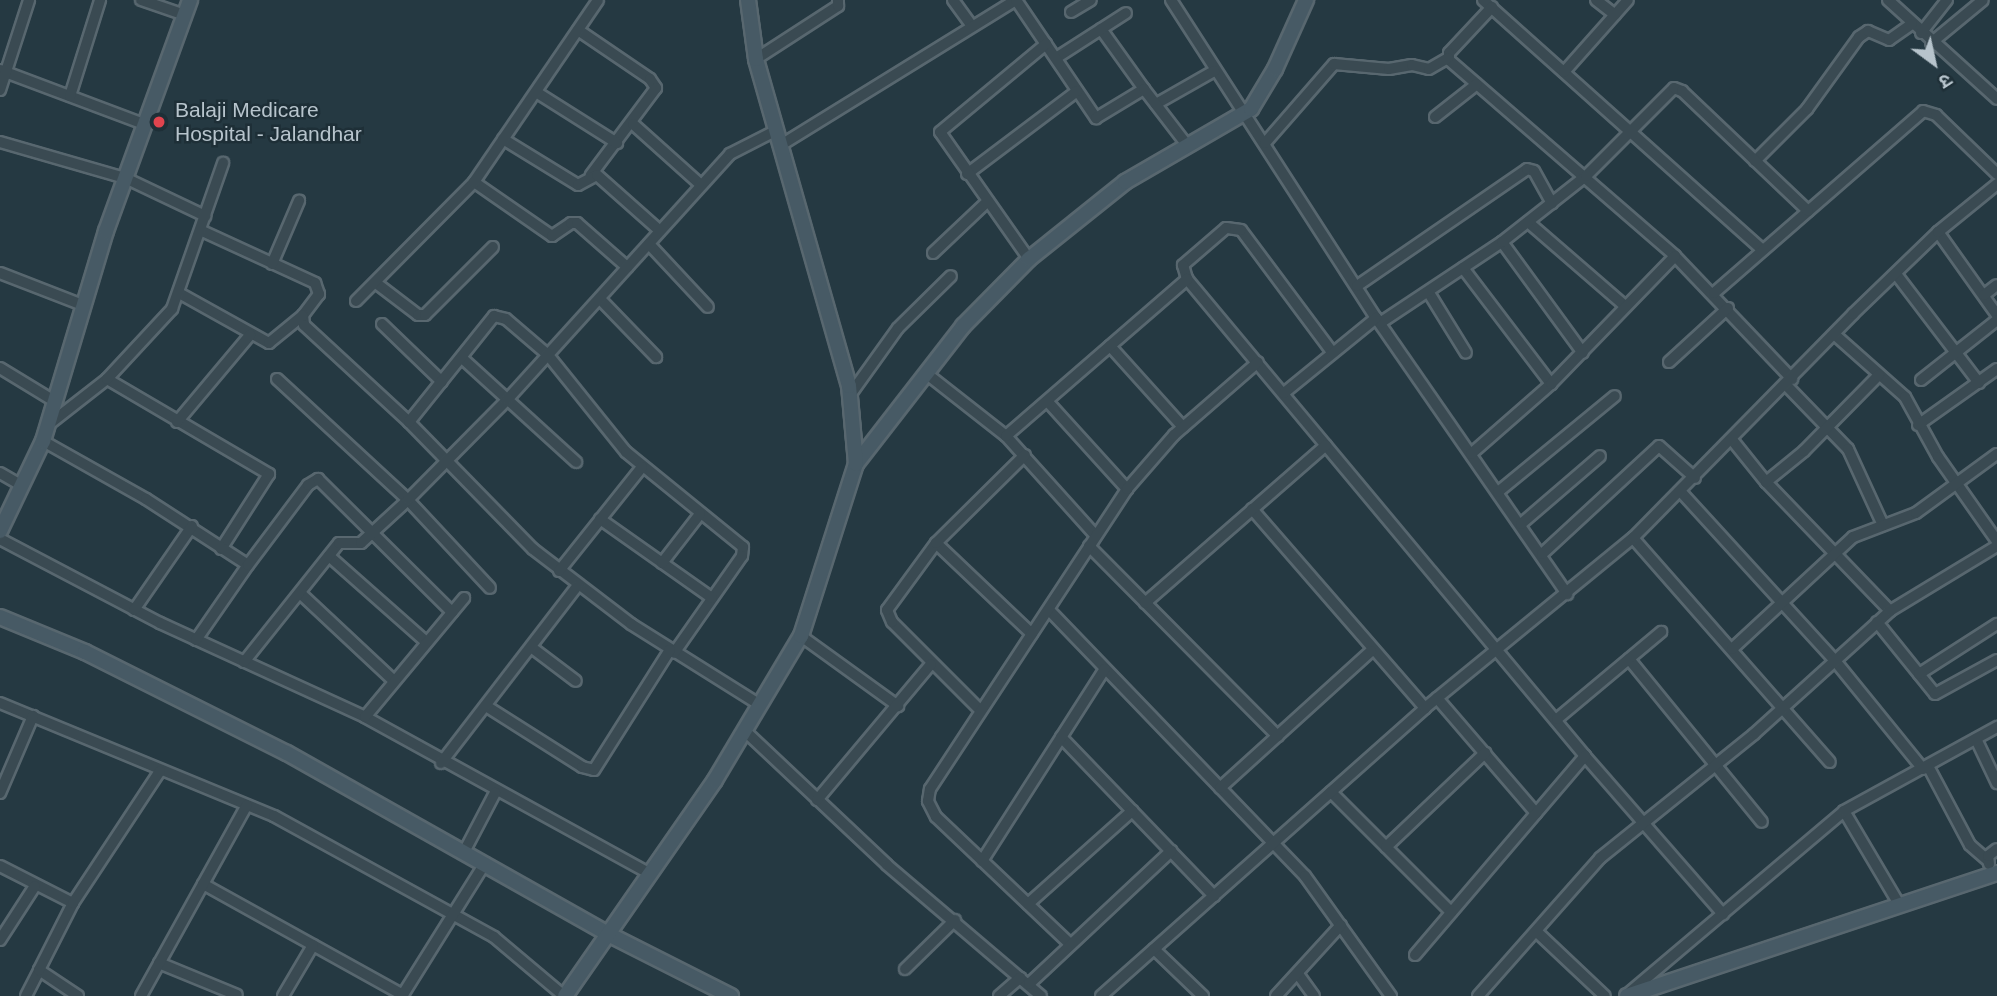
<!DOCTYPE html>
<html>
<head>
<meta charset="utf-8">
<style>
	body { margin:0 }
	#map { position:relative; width:1997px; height:996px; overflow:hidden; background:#253942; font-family:Helvetica,"Noto Sans Devanagari",sans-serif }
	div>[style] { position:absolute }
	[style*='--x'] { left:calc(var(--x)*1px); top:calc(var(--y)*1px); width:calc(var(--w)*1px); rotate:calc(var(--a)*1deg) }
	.roads { filter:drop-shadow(2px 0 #58676f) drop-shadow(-2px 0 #58676f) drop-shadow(0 2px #58676f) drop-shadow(0 -2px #58676f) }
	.street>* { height:10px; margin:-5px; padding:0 5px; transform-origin:5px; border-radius:5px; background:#3a4a52 }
	.secondary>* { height:14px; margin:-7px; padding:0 7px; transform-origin:7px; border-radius:7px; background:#475a65 }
	.dots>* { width:19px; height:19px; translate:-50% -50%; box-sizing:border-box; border:4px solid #1e2f37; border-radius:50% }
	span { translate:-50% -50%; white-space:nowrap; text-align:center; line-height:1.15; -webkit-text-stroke:5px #1e2f37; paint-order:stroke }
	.poi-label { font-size:21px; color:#b7c4cc }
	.left { translate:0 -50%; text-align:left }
	.north { position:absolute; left:1899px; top:28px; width:70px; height:70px; -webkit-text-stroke:5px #1e2f37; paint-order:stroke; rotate:147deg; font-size:19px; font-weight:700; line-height:28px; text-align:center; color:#b7c4cc }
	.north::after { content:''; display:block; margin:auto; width:24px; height:32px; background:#b7c4cc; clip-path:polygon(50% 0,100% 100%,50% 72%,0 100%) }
</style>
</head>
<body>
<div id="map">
	<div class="roads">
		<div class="street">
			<div style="--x:141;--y:0;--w:46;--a:18.8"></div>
			<div style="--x:953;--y:0;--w:32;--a:54"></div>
			<div style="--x:1171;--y:0;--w:378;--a:57.2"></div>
			<div style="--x:1376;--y:318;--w:336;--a:55.3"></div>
			<div style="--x:1483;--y:0;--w:375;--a:41.8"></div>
			<div style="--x:1596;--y:0;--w:24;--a:38"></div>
			<div style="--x:1888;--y:0;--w:147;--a:42.2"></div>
			<div style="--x:1492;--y:7;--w:63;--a:133.1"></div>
			<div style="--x:1449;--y:53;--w:7;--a:90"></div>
			<div style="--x:1449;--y:60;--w:299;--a:40.9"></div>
			<div style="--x:1675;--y:256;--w:170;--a:46.4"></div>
			<div style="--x:1071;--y:12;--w:23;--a:-31"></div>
			<div style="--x:1101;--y:29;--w:74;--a:54.4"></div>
			<div style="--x:578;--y:30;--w:87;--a:34.2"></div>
			<div style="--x:650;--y:79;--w:11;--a:56"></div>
			<div style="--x:656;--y:88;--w:109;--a:126.8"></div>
			<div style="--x:1921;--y:33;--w:42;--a:-51.8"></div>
			<div style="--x:1931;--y:43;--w:67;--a:-39.6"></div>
			<div style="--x:1056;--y:58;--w:83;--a:-32.7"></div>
			<div style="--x:756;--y:59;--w:98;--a:-32.9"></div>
			<div style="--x:838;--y:6;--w:6;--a:-90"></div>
			<div style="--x:0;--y:70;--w:154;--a:20.6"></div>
			<div style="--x:1564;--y:72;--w:96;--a:-48.4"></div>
			<div style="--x:0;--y:90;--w:95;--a:-72.1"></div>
			<div style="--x:536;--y:92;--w:96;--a:32.2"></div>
			<div style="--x:70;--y:96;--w:101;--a:-72.6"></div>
			<div style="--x:1156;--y:104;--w:67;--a:-29.6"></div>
			<div style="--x:1435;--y:117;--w:53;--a:-38.2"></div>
			<div style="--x:633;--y:124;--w:91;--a:41.9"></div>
			<div style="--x:503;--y:139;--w:88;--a:31.5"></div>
			<div style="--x:578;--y:185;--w:21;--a:-28"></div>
			<div style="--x:597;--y:175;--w:84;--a:41.6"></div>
			<div style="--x:0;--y:142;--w:130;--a:16.1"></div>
			<div style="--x:125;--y:178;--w:89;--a:25.4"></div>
			<div style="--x:1265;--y:143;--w:105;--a:-48.9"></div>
			<div style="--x:1334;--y:64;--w:55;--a:5.2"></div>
			<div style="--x:1389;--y:69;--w:23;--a:-10"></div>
			<div style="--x:1412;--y:65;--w:17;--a:13"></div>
			<div style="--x:1429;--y:69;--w:22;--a:-30"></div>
			<div style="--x:781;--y:145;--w:276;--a:-31.7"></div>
			<div style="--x:1016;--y:0;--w:143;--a:55.9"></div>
			<div style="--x:1096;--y:118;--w:56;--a:-31.1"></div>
			<div style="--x:1144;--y:89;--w:71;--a:52.5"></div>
			<div style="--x:1755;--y:161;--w:74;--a:-45"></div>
			<div style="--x:1807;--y:109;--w:89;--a:-54.2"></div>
			<div style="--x:1859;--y:37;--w:11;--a:-34"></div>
			<div style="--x:1868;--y:31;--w:23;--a:23"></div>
			<div style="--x:1889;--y:40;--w:28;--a:-35"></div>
			<div style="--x:967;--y:174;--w:138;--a:-37"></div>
			<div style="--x:474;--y:182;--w:95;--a:34.7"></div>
			<div style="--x:552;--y:236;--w:23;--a:-34"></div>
			<div style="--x:571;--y:223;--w:6;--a:0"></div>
			<div style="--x:577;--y:223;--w:67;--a:41.3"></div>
			<div style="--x:1528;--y:222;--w:128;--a:40.9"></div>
			<div style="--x:200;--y:230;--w:127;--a:24.7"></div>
			<div style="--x:315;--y:283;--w:12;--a:70"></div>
			<div style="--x:319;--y:294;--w:26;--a:127"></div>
			<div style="--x:303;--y:315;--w:10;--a:84"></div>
			<div style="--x:304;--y:325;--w:143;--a:42.7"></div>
			<div style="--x:409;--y:422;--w:177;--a:45.7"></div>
			<div style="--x:533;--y:549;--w:123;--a:37.4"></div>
			<div style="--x:631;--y:624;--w:152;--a:32.1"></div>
			<div style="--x:1938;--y:232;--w:102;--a:54.6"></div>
			<div style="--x:1502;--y:242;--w:137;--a:53.9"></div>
			<div style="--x:649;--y:244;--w:86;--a:46.9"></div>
			<div style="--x:933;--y:253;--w:74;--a:-43.4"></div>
			<div style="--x:1029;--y:259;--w:155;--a:-125"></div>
			<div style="--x:940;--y:132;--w:138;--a:-39.7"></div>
			<div style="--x:272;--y:264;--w:69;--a:-66.8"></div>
			<div style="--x:1463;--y:268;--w:146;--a:52.8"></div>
			<div style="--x:0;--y:273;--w:91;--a:21.2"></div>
			<div style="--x:1896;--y:274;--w:137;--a:52.7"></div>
			<div style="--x:376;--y:283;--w:53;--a:37.3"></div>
			<div style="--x:418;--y:315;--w:7;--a:0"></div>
			<div style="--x:425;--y:315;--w:96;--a:-45"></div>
			<div style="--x:1357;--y:286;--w:206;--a:-34.5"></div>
			<div style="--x:1527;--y:169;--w:7;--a:16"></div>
			<div style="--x:1534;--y:171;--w:37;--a:61"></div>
			<div style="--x:179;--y:293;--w:103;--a:29.1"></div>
			<div style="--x:269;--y:343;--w:43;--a:-39.3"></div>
			<div style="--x:1429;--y:293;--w:70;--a:58.3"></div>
			<div style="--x:1714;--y:293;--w:277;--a:-41"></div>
			<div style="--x:1923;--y:111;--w:14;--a:17"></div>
			<div style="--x:1936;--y:115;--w:85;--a:44"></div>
			<div style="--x:1984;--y:295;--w:16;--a:-38"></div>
			<div style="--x:600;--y:299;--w:81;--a:46"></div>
			<div style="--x:356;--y:301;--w:168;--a:-45.2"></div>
			<div style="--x:474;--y:182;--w:220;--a:-55.7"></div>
			<div style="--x:1380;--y:323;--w:146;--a:-33.6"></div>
			<div style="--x:1502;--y:242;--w:107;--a:-38.2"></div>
			<div style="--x:1586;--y:176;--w:124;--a:-45"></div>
			<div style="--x:1674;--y:88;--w:9;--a:21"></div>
			<div style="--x:1682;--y:91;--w:174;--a:43.6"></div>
			<div style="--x:382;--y:324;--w:83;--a:44"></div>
			<div style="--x:1834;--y:334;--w:95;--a:41.6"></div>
			<div style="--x:1905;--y:397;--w:68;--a:61.2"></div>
			<div style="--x:1938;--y:457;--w:103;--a:54.9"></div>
			<div style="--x:1110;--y:346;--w:109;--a:48"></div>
			<div style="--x:1332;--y:352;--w:152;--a:-126.7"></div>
			<div style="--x:1241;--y:230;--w:15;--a:-172"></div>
			<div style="--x:1226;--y:228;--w:57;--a:139.3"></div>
			<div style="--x:1183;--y:265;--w:15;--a:74"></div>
			<div style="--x:1187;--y:279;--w:621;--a:50.16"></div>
			<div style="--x:1585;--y:756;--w:210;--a:48.9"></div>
			<div style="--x:463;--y:359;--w:153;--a:42.3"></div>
			<div style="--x:1669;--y:362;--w:80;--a:-42.5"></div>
			<div style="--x:0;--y:368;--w:63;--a:31.4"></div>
			<div style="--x:927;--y:374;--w:100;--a:38.1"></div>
			<div style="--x:1006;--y:436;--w:133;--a:48"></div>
			<div style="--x:107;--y:379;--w:188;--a:30.4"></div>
			<div style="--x:269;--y:474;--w:89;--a:122.6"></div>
			<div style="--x:277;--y:379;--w:178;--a:42.7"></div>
			<div style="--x:408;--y:500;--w:120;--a:47"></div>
			<div style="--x:1921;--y:380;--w:97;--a:-38.3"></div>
			<div style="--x:1786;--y:385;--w:89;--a:45.9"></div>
			<div style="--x:1848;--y:449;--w:84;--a:65.3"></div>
			<div style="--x:1284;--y:393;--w:119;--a:-39.2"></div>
			<div style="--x:850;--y:395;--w:82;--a:-54.4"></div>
			<div style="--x:898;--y:328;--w:74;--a:-44.5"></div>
			<div style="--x:1048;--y:402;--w:118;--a:47.8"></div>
			<div style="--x:177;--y:422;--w:114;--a:-50"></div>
			<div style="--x:409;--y:422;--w:136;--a:-51.3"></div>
			<div style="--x:494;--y:316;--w:12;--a:14"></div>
			<div style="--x:506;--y:319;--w:55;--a:40.6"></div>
			<div style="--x:548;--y:355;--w:124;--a:51.2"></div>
			<div style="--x:626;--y:452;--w:151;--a:39.1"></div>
			<div style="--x:743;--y:547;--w:9;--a:96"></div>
			<div style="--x:742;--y:556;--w:118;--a:125"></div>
			<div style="--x:48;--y:425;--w:75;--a:-37.9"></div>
			<div style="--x:107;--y:379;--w:96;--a:-47.1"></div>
			<div style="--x:172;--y:309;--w:155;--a:-70.7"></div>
			<div style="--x:1918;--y:425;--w:97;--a:-35.3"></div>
			<div style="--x:1006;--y:436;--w:240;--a:-40.9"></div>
			<div style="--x:43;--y:441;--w:118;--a:29.4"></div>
			<div style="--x:146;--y:499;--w:121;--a:32.9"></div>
			<div style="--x:1733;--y:441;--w:53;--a:51.2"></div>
			<div style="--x:1766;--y:482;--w:179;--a:46.1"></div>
			<div style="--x:1471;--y:454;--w:106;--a:-41.2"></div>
			<div style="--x:1551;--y:384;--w:178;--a:-45.9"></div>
			<div style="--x:0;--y:473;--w:24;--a:30"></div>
			<div style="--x:1766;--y:482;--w:49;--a:-39.2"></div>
			<div style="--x:1804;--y:451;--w:107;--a:-45.4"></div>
			<div style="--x:1498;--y:492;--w:151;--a:-39.4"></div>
			<div style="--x:1681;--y:492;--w:230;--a:47.6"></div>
			<div style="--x:1836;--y:662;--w:138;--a:50.9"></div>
			<div style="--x:1252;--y:509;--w:264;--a:49"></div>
			<div style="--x:600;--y:519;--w:137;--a:35.2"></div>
			<div style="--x:1521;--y:524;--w:104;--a:-40.7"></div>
			<div style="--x:1633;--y:538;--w:298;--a:48.7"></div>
			<div style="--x:0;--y:539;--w:181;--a:27.7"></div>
			<div style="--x:160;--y:623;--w:226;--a:24.6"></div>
			<div style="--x:365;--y:717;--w:325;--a:28.8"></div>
			<div style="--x:936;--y:543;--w:132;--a:43.5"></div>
			<div style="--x:1089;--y:546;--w:268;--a:45.2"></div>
			<div style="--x:1542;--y:554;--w:159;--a:-42.7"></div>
			<div style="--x:1659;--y:446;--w:48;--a:41.6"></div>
			<div style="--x:329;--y:556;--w:128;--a:41.5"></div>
			<div style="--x:662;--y:563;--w:62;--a:-52.2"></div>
			<div style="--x:559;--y:571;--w:133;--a:-51.4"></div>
			<div style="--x:300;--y:593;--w:127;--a:43.1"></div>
			<div style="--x:1145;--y:603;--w:240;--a:-41.1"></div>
			<div style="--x:134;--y:610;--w:102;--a:-55.4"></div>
			<div style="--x:1049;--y:610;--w:369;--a:46.1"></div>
			<div style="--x:1305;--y:876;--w:148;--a:54.4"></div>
			<div style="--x:1877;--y:622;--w:92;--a:51.1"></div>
			<div style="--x:1935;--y:694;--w:71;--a:-28.7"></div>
			<div style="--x:801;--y:636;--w:120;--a:35.8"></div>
			<div style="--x:196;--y:640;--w:91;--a:-55.3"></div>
			<div style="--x:248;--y:565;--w:100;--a:-53.1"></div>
			<div style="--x:308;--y:485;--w:12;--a:-31"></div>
			<div style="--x:318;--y:479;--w:189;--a:44.8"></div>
			<div style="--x:531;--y:647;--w:56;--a:37.1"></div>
			<div style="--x:1732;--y:649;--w:165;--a:-42.8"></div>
			<div style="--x:1853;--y:537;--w:67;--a:-20.9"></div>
			<div style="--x:1916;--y:513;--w:100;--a:-36.1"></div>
			<div style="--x:1629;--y:659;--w:210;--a:50.8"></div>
			<div style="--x:244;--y:662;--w:152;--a:-51.4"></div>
			<div style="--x:339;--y:543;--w:22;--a:0"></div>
			<div style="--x:361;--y:543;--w:64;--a:-42.5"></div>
			<div style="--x:408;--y:500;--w:141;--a:-45.3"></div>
			<div style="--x:507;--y:400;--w:332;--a:-47.8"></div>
			<div style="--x:730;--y:154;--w:53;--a:-27.1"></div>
			<div style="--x:1919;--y:674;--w:93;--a:-32.7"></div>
			<div style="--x:1437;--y:698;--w:152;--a:49.3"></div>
			<div style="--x:0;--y:703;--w:296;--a:22.4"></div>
			<div style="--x:274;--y:816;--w:251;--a:28.8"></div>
			<div style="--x:494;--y:937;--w:92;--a:40.1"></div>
			<div style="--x:486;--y:706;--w:114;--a:32.4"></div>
			<div style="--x:582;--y:767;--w:12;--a:14"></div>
			<div style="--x:594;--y:770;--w:142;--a:-57.7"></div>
			<div style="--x:980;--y:710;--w:124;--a:-135"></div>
			<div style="--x:892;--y:622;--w:13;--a:-113"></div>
			<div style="--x:887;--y:610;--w:83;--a:-53.8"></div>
			<div style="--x:936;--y:543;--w:125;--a:-44.7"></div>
			<div style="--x:365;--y:717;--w:155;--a:-50.2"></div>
			<div style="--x:1557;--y:719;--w:136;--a:-39.9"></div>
			<div style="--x:745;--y:731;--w:195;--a:43.3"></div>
			<div style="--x:887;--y:865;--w:202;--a:40.4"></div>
			<div style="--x:1061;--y:737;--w:221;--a:46.1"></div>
			<div style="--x:1976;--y:739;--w:49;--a:64.5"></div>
			<div style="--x:441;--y:763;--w:225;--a:-52.4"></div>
			<div style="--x:1928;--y:766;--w:89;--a:62"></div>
			<div style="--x:1970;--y:845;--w:23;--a:41"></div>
			<div style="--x:1220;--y:788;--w:204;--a:-42.2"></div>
			<div style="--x:1331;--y:792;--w:170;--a:45"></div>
			<div style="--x:0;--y:793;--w:84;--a:-66.8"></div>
			<div style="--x:817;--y:800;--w:177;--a:-50"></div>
			<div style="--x:1844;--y:811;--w:108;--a:59.4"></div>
			<div style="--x:1386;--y:847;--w:137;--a:-43.5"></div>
			<div style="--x:464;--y:852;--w:67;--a:-62.3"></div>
			<div style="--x:982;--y:861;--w:228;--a:-57.4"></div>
			<div style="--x:1989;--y:864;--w:8;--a:-97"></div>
			<div style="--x:1988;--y:856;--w:11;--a:-38"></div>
			<div style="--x:0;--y:866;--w:82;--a:26.9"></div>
			<div style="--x:203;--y:884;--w:229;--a:29"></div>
			<div style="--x:1028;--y:904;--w:140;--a:-41.8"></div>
			<div style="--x:1537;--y:932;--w:93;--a:43.3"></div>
			<div style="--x:0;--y:940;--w:64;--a:-57.1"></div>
			<div style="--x:1070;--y:944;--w:185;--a:-136.5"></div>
			<div style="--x:936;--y:817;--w:18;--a:-117"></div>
			<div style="--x:928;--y:801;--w:12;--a:-81"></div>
			<div style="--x:930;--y:789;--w:359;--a:-56.7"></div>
			<div style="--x:1127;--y:489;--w:72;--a:-49"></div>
			<div style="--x:1174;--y:435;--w:111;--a:-41"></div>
			<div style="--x:1154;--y:949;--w:68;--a:43.8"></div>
			<div style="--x:1415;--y:955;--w:262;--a:-49.5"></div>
			<div style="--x:159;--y:963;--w:84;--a:22.3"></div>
			<div style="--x:905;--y:969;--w:70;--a:-44.4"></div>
			<div style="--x:1298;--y:974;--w:27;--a:54"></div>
			<div style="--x:1029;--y:984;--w:195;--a:-43.1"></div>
			<div style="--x:1630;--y:992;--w:280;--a:-40.2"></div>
			<div style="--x:1844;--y:811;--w:175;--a:-28.8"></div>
			<div style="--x:26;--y:996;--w:29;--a:-63"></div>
			<div style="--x:78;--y:996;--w:47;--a:-146.3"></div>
			<div style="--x:39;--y:970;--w:75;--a:-63.1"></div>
			<div style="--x:73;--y:903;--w:158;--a:-56.6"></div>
			<div style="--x:141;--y:996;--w:218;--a:-61"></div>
			<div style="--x:283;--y:996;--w:59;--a:-59.5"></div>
			<div style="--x:402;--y:996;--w:157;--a:-58"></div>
			<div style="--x:999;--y:996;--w:28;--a:-41"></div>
			<div style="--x:1101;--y:996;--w:433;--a:-41.6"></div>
			<div style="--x:1425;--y:708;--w:269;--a:-39.3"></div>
			<div style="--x:1633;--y:538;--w:314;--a:-45.5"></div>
			<div style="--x:1853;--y:314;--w:118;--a:-44"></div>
			<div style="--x:1938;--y:232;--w:76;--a:-39.1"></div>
			<div style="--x:1276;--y:996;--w:96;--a:-47.5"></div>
			<div style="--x:1478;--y:996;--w:184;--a:-48.5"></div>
			<div style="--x:1600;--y:858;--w:198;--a:-38.8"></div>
			<div style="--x:1754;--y:734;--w:183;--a:-42.1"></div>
			<div style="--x:1890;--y:611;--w:125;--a:-31.3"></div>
		</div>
		<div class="secondary">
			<div style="--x:856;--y:464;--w:175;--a:-52.2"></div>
			<div style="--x:963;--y:326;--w:94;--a:-45.4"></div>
			<div style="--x:1029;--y:259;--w:123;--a:-38.7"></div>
			<div style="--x:1125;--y:182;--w:146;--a:-30.1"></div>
			<div style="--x:1251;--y:109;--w:47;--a:-59"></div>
			<div style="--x:1275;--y:69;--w:76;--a:-65.8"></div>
			<div style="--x:0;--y:531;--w:100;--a:-64.5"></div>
			<div style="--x:43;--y:441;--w:219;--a:-73.3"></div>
			<div style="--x:106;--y:231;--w:246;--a:-70"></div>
			<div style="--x:0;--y:617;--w:92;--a:22.4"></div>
			<div style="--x:85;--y:652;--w:226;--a:26.6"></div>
			<div style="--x:287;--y:753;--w:369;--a:29.4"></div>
			<div style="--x:608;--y:934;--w:138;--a:26.8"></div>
			<div style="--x:565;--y:996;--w:263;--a:-55.2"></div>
			<div style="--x:715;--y:780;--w:168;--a:-59.2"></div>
			<div style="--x:801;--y:636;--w:181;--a:-72.3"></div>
			<div style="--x:856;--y:464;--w:78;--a:-95.1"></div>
			<div style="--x:849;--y:386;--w:340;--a:-105.9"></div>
			<div style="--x:756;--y:59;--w:60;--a:-97.7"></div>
			<div style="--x:1627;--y:996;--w:390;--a:-18.4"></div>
		</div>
	</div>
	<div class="dots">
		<div style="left:159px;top:122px;background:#e0444e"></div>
	</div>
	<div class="poi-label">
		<span class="left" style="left:175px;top:122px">Balaji Medicare<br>Hospital - Jalandhar</span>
	</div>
	<div class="north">उ</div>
</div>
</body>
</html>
